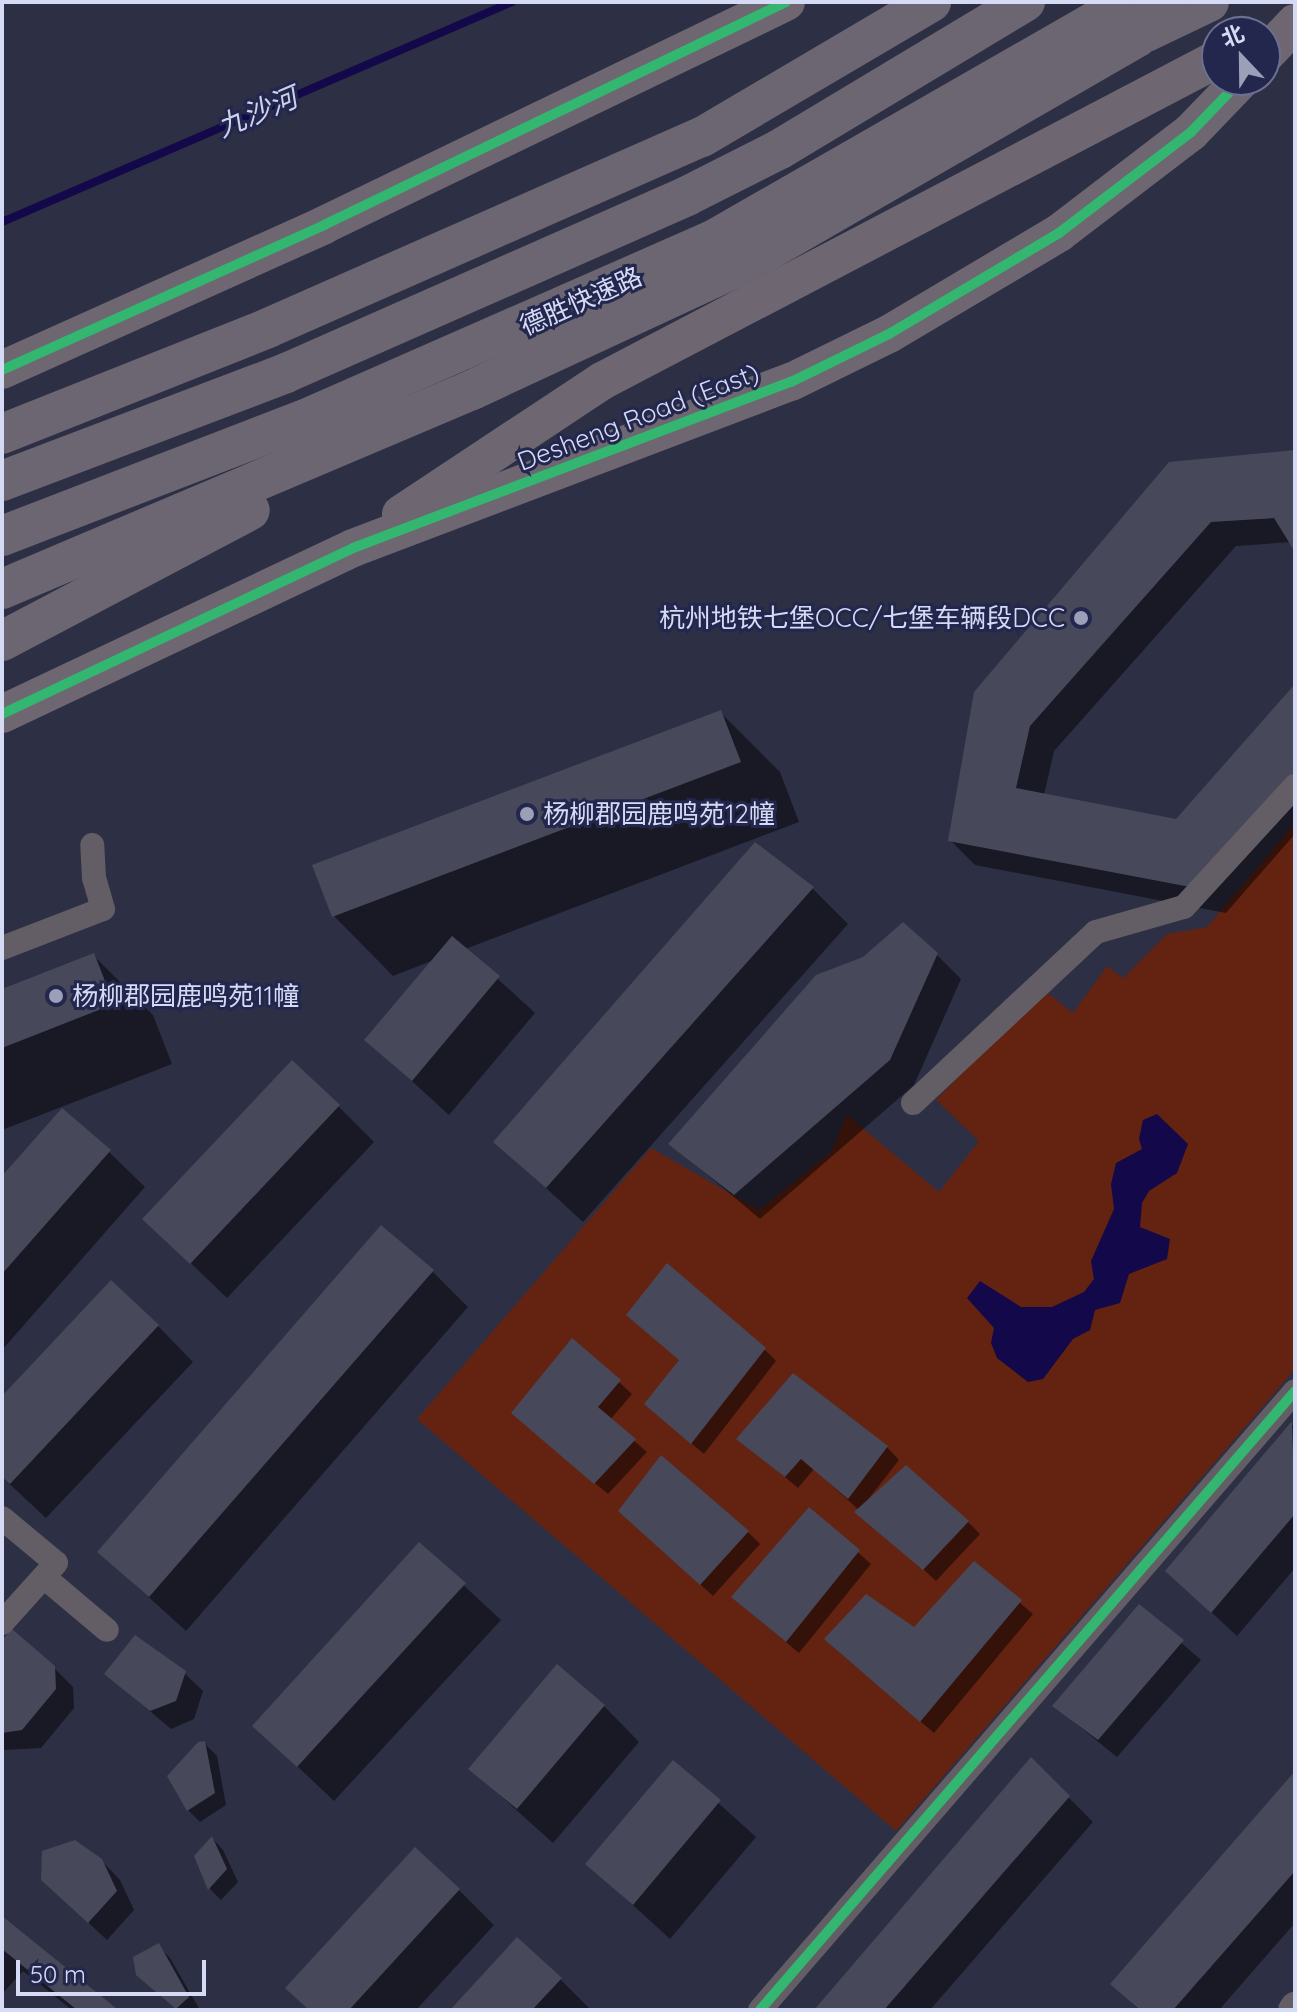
<!DOCTYPE html>
<html>
<head>
<meta charset="utf-8">
<style>
	body { margin:0 }
	#map { position:relative; width:1297px; height:2012px; overflow:hidden; background:#2d2f44; font-family:Quicksand,"Noto Sans SC",sans-serif }
	div>[style] { position:absolute }
	[style*='--x'] { left:calc(var(--x)*1px); top:calc(var(--y)*1px); width:calc(var(--w)*1px); rotate:calc(var(--a)*1deg) }
	.green>* { inset:0; background:#642311 }
	.water>* { inset:0; background:#130849 }
	.shadow>* { inset:0; background:#0007 }
	.stream>* { height:8px; margin:-4px; padding:0 4px; transform-origin:4px; border-radius:4px; background:#130849 }
	.building>* { inset:0; background:#47495a }
	.minor>* { height:24px; margin:-12px; padding:0 12px; transform-origin:12px; border-radius:12px; background:#635e65 }
	.tertiary>* { height:30px; margin:-15px; padding:0 15px; transform-origin:15px; border-radius:15px; background:#635e65 }
	.primary>* { height:38px; margin:-19px; padding:0 19px; transform-origin:19px; border-radius:19px; background:#6e6772 }
	.trunk>* { height:40px; margin:-20px; padding:0 20px; transform-origin:20px; border-radius:20px; background:#6c6672 }
	.cycleway>* { height:10px; margin:-5px; padding:0 5px; transform-origin:5px; border-radius:5px; background:#33b770 }
	.dots>* { width:22px; height:22px; translate:-50% -50%; box-sizing:border-box; border:4px solid #23274e; border-radius:50% }
	span { translate:-50% -50%; white-space:nowrap; text-align:center; line-height:1.15; -webkit-text-stroke:6px #23274e; paint-order:stroke }
	.street-label { font-size:26px; color:#d6dbf5 }
	.poi-label { font-size:26px; color:#d6dbf5 }
	.right { translate:-100% -50%; text-align:right }
	.left { translate:0 -50%; text-align:left }
	.water-label { font-size:28px; color:#ced3ec; font-style:italic }
	.frame { position:absolute; inset:0; border:4px solid #d6dbf5; pointer-events:none }
	.north { position:absolute; left:1201px; top:16px; width:80px; height:80px; box-sizing:border-box; background:#23274e; border:2px solid #6b6f91; border-radius:50%; rotate:338deg; font-size:22px; font-weight:700; line-height:32px; text-align:center; color:#d6dbf5 }
	.north::after { content:''; display:block; margin:auto; width:28px; height:36px; background:#9b9fb7; clip-path:polygon(50% 0,100% 100%,50% 72%,0 100%) }
	.scale { position:absolute; left:16px; top:1960px; width:190px; height:36px; box-sizing:border-box; border:4px solid #d6dbf5; border-top:0; padding-left:10px; font-size:24px; line-height:28px; white-space:nowrap; color:#d6dbf5; -webkit-text-stroke:6px #23274e; paint-order:stroke }
</style>
</head>
<body>
<div id="map">
	<div class="green">
		<div style="clip-path:polygon(1295px 823px,1295px 1369px,896px 1831px,417px 1419px,651px 1148px,759px 1210px,831px 1152px,847px 1115px,939px 1192px,979px 1141px,936px 1100px,1044px 990px,1073px 1013px,1107px 966px,1123px 978px,1167px 934px,1207px 927px)"></div>
	</div>
	<div class="water">
		<div style="clip-path:polygon(1157px 1114px,1188px 1144px,1177px 1173px,1149px 1191px,1142px 1203px,1140px 1227px,1170px 1239px,1167px 1259px,1129px 1274px,1120px 1303px,1095px 1310px,1090px 1330px,1073px 1339px,1043px 1379px,1028px 1382px,997px 1358px,991px 1343px,994px 1328px,967px 1298px,980px 1281px,1021px 1307px,1052px 1307px,1084px 1292px,1094px 1279px,1091px 1261px,1114px 1209px,1111px 1184px,1116px 1163px,1142px 1149px,1139px 1139px,1143px 1120px)"></div>
	</div>
	<div class="shadow">
		<div style="clip-path:polygon(1295px 452px,1295px 548px,1291px 542px,1236px 546px,1054px 751px,1044px 795px,1177px 821px,1295px 687px,1295px 834px,1226px 913px,975px 865px,951px 841px,976px 692px)"></div>
		<div style="clip-path:polygon(721px 713px,780px 772px,799px 822px,465px 949px,535px 1013px,449px 1115px,367px 1040px,434px 960px,393px 976px,334px 916px,315px 866px)"></div>
		<div style="clip-path:polygon(812px 888px,848px 924px,583px 1222px,496px 1142px)"></div>
		<div style="clip-path:polygon(936px 954px,961px 979px,914px 1085px,760px 1219px,671px 1144px)"></div>
		<div style="clip-path:polygon(93px 955px,153px 1015px,172px 1064px,2px 1130px,2px 991px)"></div>
		<div style="clip-path:polygon(338px 1106px,374px 1142px,227px 1298px,145px 1219px)"></div>
		<div style="clip-path:polygon(109px 1152px,145px 1187px,2px 1350px,2px 1179px)"></div>
		<div style="clip-path:polygon(433px 1272px,468px 1307px,186px 1631px,99px 1552px)"></div>
		<div style="clip-path:polygon(158px 1326px,193px 1362px,46px 1518px,2px 1477px,2px 1399px)"></div>
		<div style="clip-path:polygon(764px 1349px,776px 1361px,704px 1454px,659px 1416px)"></div>
		<div style="clip-path:polygon(619px 1382px,632px 1394px,610px 1420px,647px 1452px,608px 1494px,526px 1425px)"></div>
		<div style="clip-path:polygon(1293px 1424px,1295px 1568px,1237px 1636px,1167px 1571px)"></div>
		<div style="clip-path:polygon(739px 1439px,887px 1447px,899px 1460px,870px 1497px,968px 1522px,980px 1534px,936px 1581px,814px 1469px,798px 1488px)"></div>
		<div style="clip-path:polygon(810px 1510px,871px 1564px,799px 1653px,746px 1609px)"></div>
		<div style="clip-path:polygon(632px 1523px,748px 1532px,760px 1544px,713px 1596px)"></div>
		<div style="clip-path:polygon(419px 1544px,501px 1620px,334px 1801px,255px 1726px)"></div>
		<div style="clip-path:polygon(974px 1564px,1033px 1614px,934px 1733px,838px 1651px,915px 1630px)"></div>
		<div style="clip-path:polygon(1140px 1607px,1201px 1660px,1117px 1757px,1054px 1706px)"></div>
		<div style="clip-path:polygon(2px 1643px,54px 1668px,73px 1687px,74px 1708px,41px 1748px,2px 1750px)"></div>
		<div style="clip-path:polygon(184px 1673px,203px 1691px,194px 1719px,171px 1729px,106px 1674px)"></div>
		<div style="clip-path:polygon(604px 1706px,639px 1742px,553px 1843px,471px 1769px)"></div>
		<div style="clip-path:polygon(204px 1743px,217px 1756px,226px 1805px,200px 1822px,188px 1810px)"></div>
		<div style="clip-path:polygon(1031px 1760px,1093px 1822px,930px 2010px,817px 2010px)"></div>
		<div style="clip-path:polygon(674px 1763px,756px 1837px,670px 1939px,588px 1864px)"></div>
		<div style="clip-path:polygon(1295px 1775px,1295px 1923px,1219px 2010px,1139px 2010px,1112px 1983px)"></div>
		<div style="clip-path:polygon(212px 1838px,223px 1850px,238px 1882px,221px 1900px,210px 1889px,196px 1856px)"></div>
		<div style="clip-path:polygon(101px 1860px,120px 1880px,134px 1910px,107px 1940px,62px 1898px)"></div>
		<div style="clip-path:polygon(459px 1890px,494px 1925px,416px 2010px,310px 2010px)"></div>
		<div style="clip-path:polygon(2px 1921px,111px 2010px,72px 2010px,23px 1971px,2px 1994px)"></div>
		<div style="clip-path:polygon(158px 1946px,170px 1958px,200px 2010px,178px 2010px,151px 1987px)"></div>
		<div style="clip-path:polygon(560px 1979px,591px 2010px,452px 2010px)"></div>
	</div>
	<div class="stream">
		<div style="--x:2;--y:222;--w:555;--a:-23.33"></div>
	</div>
	<div class="building">
		<div style="clip-path:polygon(1295px 450px,1295px 552px,1274px 518px,1211px 522px,1030px 726px,1016px 788px,1176px 819px,1295px 684px,1295px 782px,1201px 889px,948px 841px,974px 692px,1169px 462px)"></div>
		<div style="clip-path:polygon(721px 710px,741px 762px,332px 917px,312px 865px)"></div>
		<div style="clip-path:polygon(755px 842px,814px 887px,546px 1188px,493px 1142px)"></div>
		<div style="clip-path:polygon(903px 922px,938px 953px,890px 1060px,734px 1195px,668px 1144px,816px 975px,863px 957px)"></div>
		<div style="clip-path:polygon(452px 936px,500px 976px,412px 1081px,364px 1040px)"></div>
		<div style="clip-path:polygon(94px 953px,114px 1004px,2px 1048px,2px 989px)"></div>
		<div style="clip-path:polygon(292px 1060px,340px 1105px,190px 1264px,142px 1219px)"></div>
		<div style="clip-path:polygon(62px 1108px,111px 1150px,2px 1274px,2px 1176px)"></div>
		<div style="clip-path:polygon(381px 1225px,434px 1270px,149px 1597px,97px 1552px)"></div>
		<div style="clip-path:polygon(667px 1263px,766px 1348px,691px 1444px,644px 1404px,679px 1360px,626px 1315px)"></div>
		<div style="clip-path:polygon(111px 1280px,159px 1325px,10px 1484px,2px 1477px,2px 1396px)"></div>
		<div style="clip-path:polygon(572px 1338px,621px 1380px,598px 1407px,636px 1439px,594px 1484px,511px 1413px)"></div>
		<div style="clip-path:polygon(793px 1373px,888px 1446px,848px 1499px,801px 1459px,785px 1477px,736px 1439px)"></div>
		<div style="clip-path:polygon(1292px 1421px,1295px 1514px,1211px 1613px,1165px 1571px)"></div>
		<div style="clip-path:polygon(661px 1455px,749px 1531px,700px 1585px,618px 1511px)"></div>
		<div style="clip-path:polygon(906px 1465px,969px 1521px,923px 1570px,854px 1512px)"></div>
		<div style="clip-path:polygon(809px 1507px,860px 1550px,786px 1642px,731px 1597px)"></div>
		<div style="clip-path:polygon(419px 1542px,466px 1583px,297px 1767px,252px 1726px)"></div>
		<div style="clip-path:polygon(974px 1561px,1022px 1600px,920px 1722px,824px 1639px,866px 1594px,914px 1627px)"></div>
		<div style="clip-path:polygon(1139px 1604px,1184px 1640px,1098px 1740px,1052px 1706px)"></div>
		<div style="clip-path:polygon(12px 1629px,55px 1666px,56px 1689px,22px 1730px,2px 1733px,2px 1640px)"></div>
		<div style="clip-path:polygon(135px 1635px,186px 1671px,176px 1701px,150px 1711px,104px 1674px)"></div>
		<div style="clip-path:polygon(557px 1664px,605px 1705px,517px 1809px,468px 1769px)"></div>
		<div style="clip-path:polygon(205px 1741px,215px 1793px,187px 1811px,167px 1776px,198px 1742px)"></div>
		<div style="clip-path:polygon(1031px 1757px,1070px 1796px,884px 2010px,814px 2010px)"></div>
		<div style="clip-path:polygon(673px 1760px,721px 1800px,633px 1905px,585px 1864px)"></div>
		<div style="clip-path:polygon(1295px 1771px,1295px 1871px,1173px 2010px,1140px 2010px,1110px 1984px)"></div>
		<div style="clip-path:polygon(212px 1836px,227px 1869px,208px 1890px,194px 1856px)"></div>
		<div style="clip-path:polygon(75px 1840px,102px 1859px,117px 1891px,88px 1923px,41px 1880px,42px 1851px)"></div>
		<div style="clip-path:polygon(415px 1847px,460px 1889px,349px 2010px,309px 2010px,285px 1988px)"></div>
		<div style="clip-path:polygon(2px 1916px,111px 2004px,118px 2010px,77px 2010px,2px 1949px)"></div>
		<div style="clip-path:polygon(517px 1937px,562px 1978px,532px 2010px,450px 2010px)"></div>
		<div style="clip-path:polygon(159px 1943px,189px 1997px,176px 2009px,136px 1975px,133px 1957px)"></div>
	</div>
	<div class="minor">
		<div style="--x:2;--y:948;--w:108;--a:-21.1"></div>
		<div style="--x:103;--y:909;--w:32;--a:-106"></div>
		<div style="--x:94;--y:878;--w:33;--a:-93"></div>
		<div style="--x:913;--y:1103;--w:250;--a:-43.1"></div>
		<div style="--x:1096;--y:932;--w:91;--a:-15.9"></div>
		<div style="--x:1184;--y:907;--w:164;--a:-47.5"></div>
		<div style="--x:2;--y:1518;--w:70;--a:39.8"></div>
		<div style="--x:56;--y:1563;--w:81;--a:132"></div>
		<div style="--x:44;--y:1577;--w:82;--a:40.1"></div>
		<div style="--x:760;--y:2010;--w:818;--a:-49.16"></div>
	</div>
	<div class="tertiary">
		<div style="--x:1293;--y:2010;--w:4;--a:-56"></div>
	</div>
	<div class="primary">
		<div style="--x:1265;--y:55;--w:44;--a:-46.8"></div>
		<div style="--x:2;--y:370;--w:353;--a:-24.2"></div>
		<div style="--x:324;--y:225;--w:513;--a:-25.77"></div>
		<div style="--x:401;--y:514;--w:241;--a:-33.5"></div>
		<div style="--x:602;--y:381;--w:694;--a:-27.64"></div>
		<div style="--x:2;--y:714;--w:388;--a:-25.3"></div>
		<div style="--x:353;--y:548;--w:468;--a:-20.8"></div>
		<div style="--x:791;--y:382;--w:109;--a:-26.1"></div>
		<div style="--x:889;--y:334;--w:198;--a:-30.7"></div>
		<div style="--x:1059;--y:233;--w:166;--a:-37.4"></div>
		<div style="--x:1191;--y:132;--w:72;--a:-46.1"></div>
	</div>
	<div class="trunk">
		<div style="--x:1144;--y:33;--w:72;--a:-25.5"></div>
		<div style="--x:2;--y:434;--w:286;--a:-21.7"></div>
		<div style="--x:268;--y:328;--w:474;--a:-23.8"></div>
		<div style="--x:702;--y:137;--w:266;--a:-30.5"></div>
		<div style="--x:2;--y:481;--w:304;--a:-20.8"></div>
		<div style="--x:286;--y:373;--w:438;--a:-23.8"></div>
		<div style="--x:687;--y:196;--w:104;--a:-26.8"></div>
		<div style="--x:780;--y:149;--w:286;--a:-31"></div>
		<div style="--x:2;--y:536;--w:323;--a:-21.1"></div>
		<div style="--x:303;--y:420;--w:448;--a:-23.7"></div>
		<div style="--x:713;--y:240;--w:479;--a:-29.8"></div>
		<div style="--x:2;--y:589;--w:510;--a:-22.95"></div>
		<div style="--x:472;--y:390;--w:304;--a:-24.9"></div>
		<div style="--x:748;--y:262;--w:449;--a:-30"></div>
		<div style="--x:1137;--y:37;--w:45;--a:-51.3"></div>
		<div style="--x:2;--y:641;--w:280;--a:-27.8"></div>
	</div>
	<div class="cycleway">
		<div style="--x:2;--y:370;--w:353;--a:-24.2"></div>
		<div style="--x:324;--y:225;--w:513;--a:-25.77"></div>
		<div style="--x:2;--y:714;--w:388;--a:-25.3"></div>
		<div style="--x:353;--y:548;--w:468;--a:-20.8"></div>
		<div style="--x:791;--y:382;--w:109;--a:-26.1"></div>
		<div style="--x:889;--y:334;--w:198;--a:-30.7"></div>
		<div style="--x:1059;--y:233;--w:166;--a:-37.4"></div>
		<div style="--x:1191;--y:132;--w:72;--a:-46.1"></div>
		<div style="--x:760;--y:2010;--w:818;--a:-49.16"></div>
	</div>
	<div class="dots">
		<div style="left:1081px;top:618px;background:#9b9fb7"></div>
		<div style="left:527px;top:814px;background:#9b9fb7"></div>
		<div style="left:56px;top:996px;background:#9b9fb7"></div>
	</div>
	<div class="street-label">
		<span style="left:581px;top:301px;rotate:-24deg">德胜快速路</span>
		<span style="left:638px;top:417px;rotate:-21deg">Desheng Road (East)</span>
	</div>
	<div class="poi-label">
		<span class="right" style="left:1065px;top:618px">杭州地铁七堡OCC/七堡车辆段DCC</span>
		<span class="left" style="left:543px;top:814px">杨柳郡园鹿鸣苑12幢</span>
		<span class="left" style="left:72px;top:996px">杨柳郡园鹿鸣苑11幢</span>
	</div>
	<div class="water-label">
		<span style="left:257px;top:112px;rotate:-23deg">九沙河</span>
	</div>
	<div class="frame"></div>
	<div class="north">北</div>
	<div class="scale">50 m</div>
</div>
</body>
</html>
